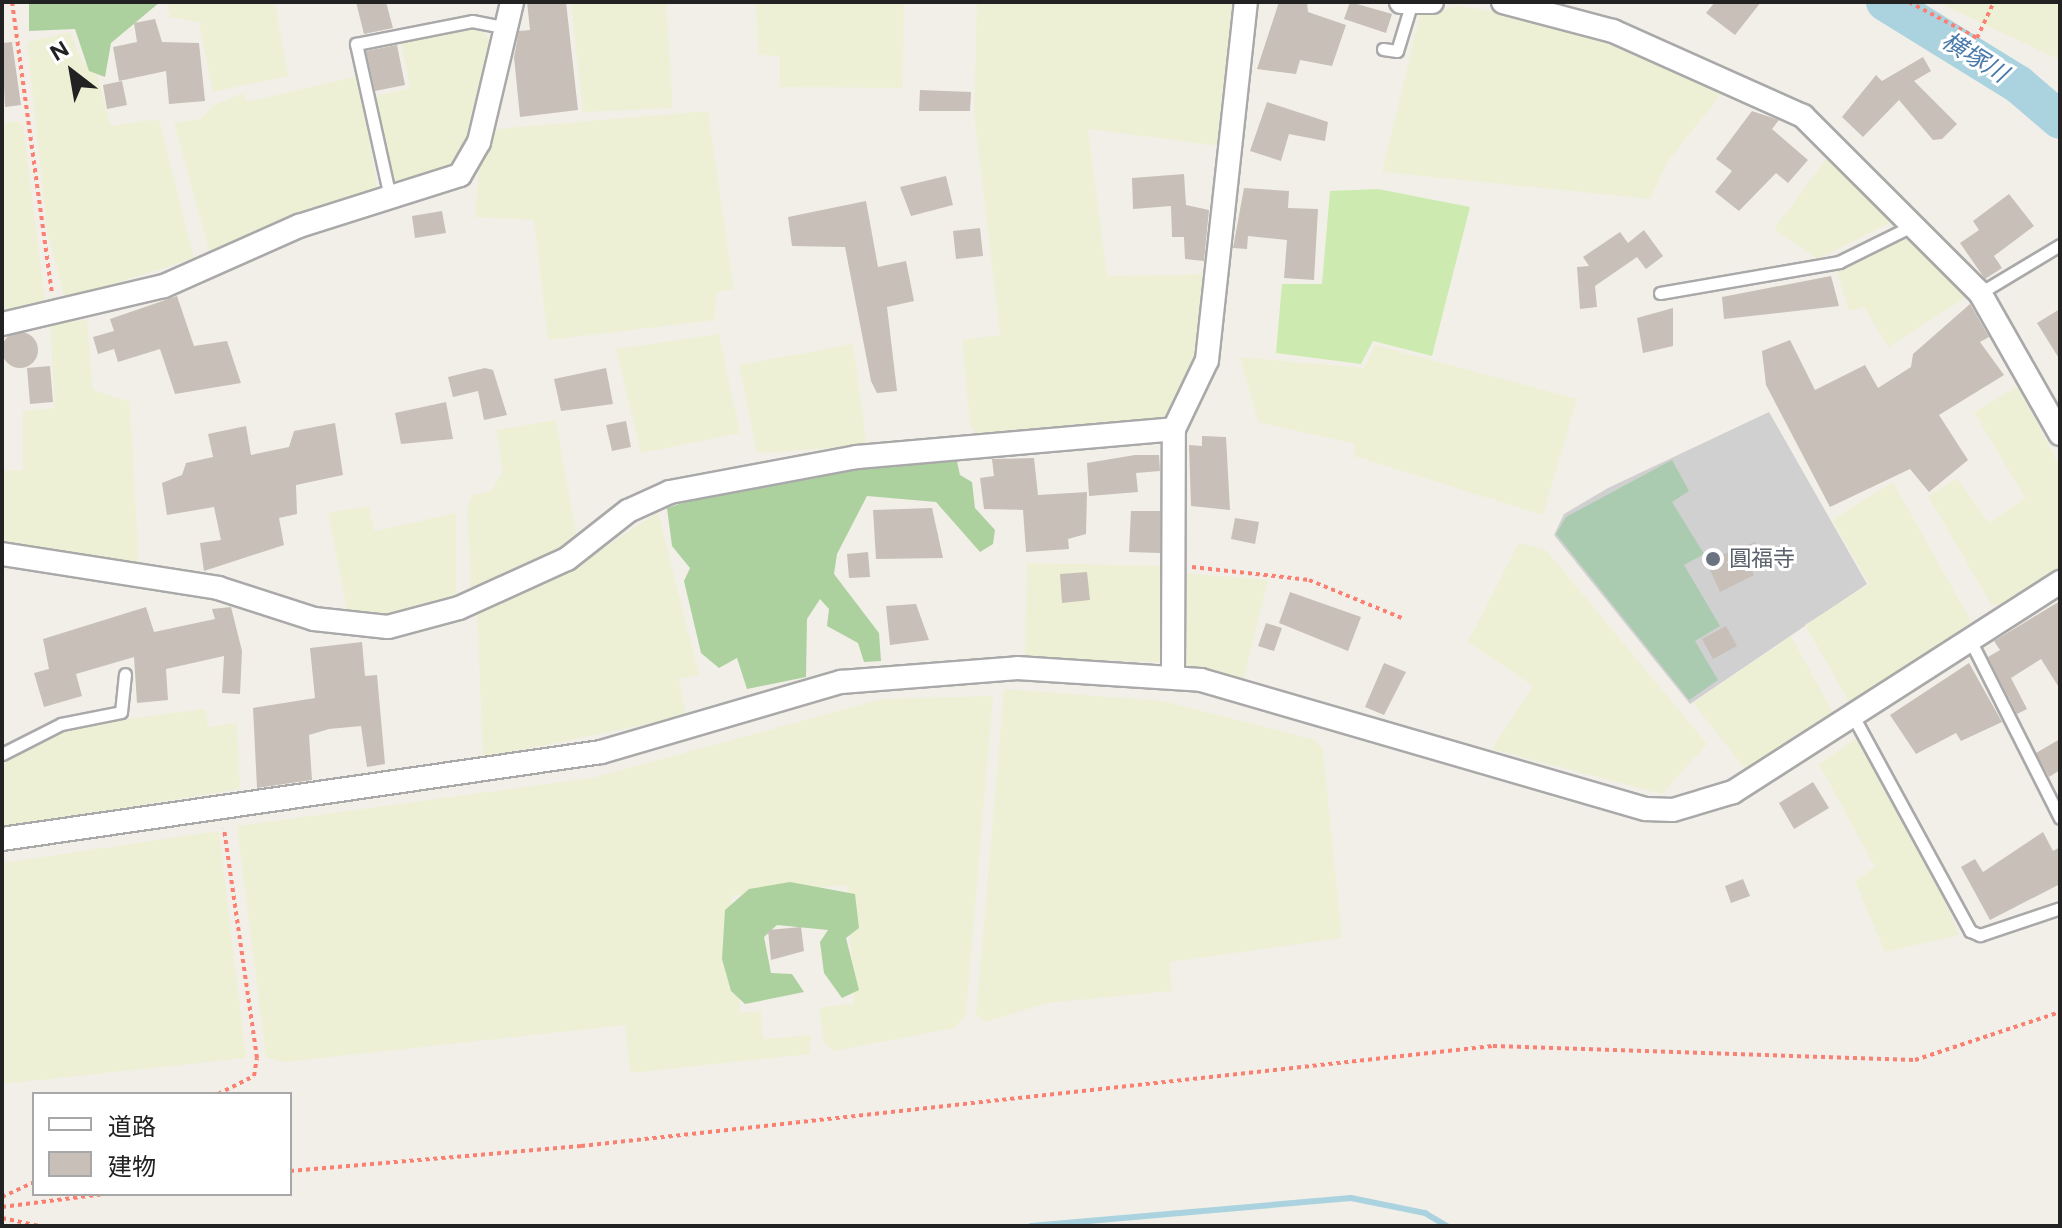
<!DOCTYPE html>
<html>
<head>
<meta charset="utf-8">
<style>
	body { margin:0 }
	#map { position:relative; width:2062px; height:1228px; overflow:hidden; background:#f2efe9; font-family:Figtree,"Noto Sans JP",sans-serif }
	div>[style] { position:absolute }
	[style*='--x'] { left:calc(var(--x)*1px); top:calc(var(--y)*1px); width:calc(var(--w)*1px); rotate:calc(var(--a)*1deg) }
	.religious>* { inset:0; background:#d0d0d0 }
	.farmland>* { inset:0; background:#eef0d5 }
	.grass>* { inset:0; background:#cdebb0 }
	.forest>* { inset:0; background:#add19e }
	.cemetery>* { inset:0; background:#aacbaf }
	.stream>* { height:6px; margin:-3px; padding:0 3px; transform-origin:3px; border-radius:3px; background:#aad3df }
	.river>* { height:38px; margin:-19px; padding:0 19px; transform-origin:19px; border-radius:19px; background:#aad3df }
	.building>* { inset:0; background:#c7bfb8 }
	.round { border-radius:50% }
	.path>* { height:4px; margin-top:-2px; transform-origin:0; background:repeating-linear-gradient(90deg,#fa8072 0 4px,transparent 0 8px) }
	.roads { filter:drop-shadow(2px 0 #a9a9a9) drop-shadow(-2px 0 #a9a9a9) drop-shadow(0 2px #a9a9a9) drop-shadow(0 -2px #a9a9a9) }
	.service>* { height:11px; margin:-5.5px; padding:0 5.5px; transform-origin:5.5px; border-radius:5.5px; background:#fff }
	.minor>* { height:22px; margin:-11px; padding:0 11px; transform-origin:11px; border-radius:11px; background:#fff }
	.dots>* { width:22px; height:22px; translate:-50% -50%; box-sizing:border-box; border:4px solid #fff; border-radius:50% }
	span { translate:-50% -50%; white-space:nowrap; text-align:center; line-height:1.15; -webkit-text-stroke:6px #fff; paint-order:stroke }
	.worship-label { font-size:22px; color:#5b616d }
	.left { translate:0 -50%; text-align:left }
	.water-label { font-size:24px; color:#4a7aab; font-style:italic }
	.frame { position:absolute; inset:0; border:4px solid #222; pointer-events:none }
	.legend { position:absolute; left:32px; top:1092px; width:260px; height:104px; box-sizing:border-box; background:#fff; border:2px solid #a7a7a7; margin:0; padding:10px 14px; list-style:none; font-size:24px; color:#222 }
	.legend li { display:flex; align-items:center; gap:16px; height:40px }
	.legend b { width:40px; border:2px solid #a7a7a7 }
	.north { position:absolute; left:32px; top:32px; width:80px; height:80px; -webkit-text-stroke:6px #fff; paint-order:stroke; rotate:329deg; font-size:22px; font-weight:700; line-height:32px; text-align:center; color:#222 }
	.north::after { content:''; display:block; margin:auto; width:28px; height:36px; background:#222; clip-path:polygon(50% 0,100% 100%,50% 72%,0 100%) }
</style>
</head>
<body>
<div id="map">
	<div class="religious">
		<div style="clip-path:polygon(1769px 412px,1867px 584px,1690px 704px,1554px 535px,1564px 514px,1608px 488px)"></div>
	</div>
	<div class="farmland">
		<div style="clip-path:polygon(166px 2px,275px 2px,288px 76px,213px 92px,199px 22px,170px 17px)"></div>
		<div style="clip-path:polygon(571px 2px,666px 2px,673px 108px,583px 112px)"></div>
		<div style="clip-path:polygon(756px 2px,904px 2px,903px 88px,780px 87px,780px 56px,758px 55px)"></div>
		<div style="clip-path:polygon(977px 2px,1236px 2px,1221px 146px,1088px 129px,1107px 276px,1209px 274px,1193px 368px,1166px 422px,978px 436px,970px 424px,962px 340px,1000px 335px,974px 113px)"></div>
		<div style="clip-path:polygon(1937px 2px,2060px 2px,2060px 60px)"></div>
		<div style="clip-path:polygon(1458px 6px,1557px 21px,1723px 92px,1668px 161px,1650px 199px,1382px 172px,1420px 15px)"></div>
		<div style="clip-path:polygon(466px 28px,483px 30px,491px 43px,464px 149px,450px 167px,395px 185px,376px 96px,410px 88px,401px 41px)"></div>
		<div style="clip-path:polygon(70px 32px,83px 63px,94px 63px,111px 126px,159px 119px,194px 258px,65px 300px,47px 231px,27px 42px)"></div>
		<div style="clip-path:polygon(359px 76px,378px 193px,211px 258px,174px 123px,201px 119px,214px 105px,244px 93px,246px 102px)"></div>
		<div style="clip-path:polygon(708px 111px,734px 289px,716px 293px,715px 320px,548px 340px,534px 220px,475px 217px,479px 168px,497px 129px)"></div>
		<div style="clip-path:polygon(17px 121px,23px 125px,45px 301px,2px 314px,2px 124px)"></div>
		<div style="clip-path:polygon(1829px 155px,1897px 219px,1818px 259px,1774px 229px)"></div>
		<div style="clip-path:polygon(1908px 232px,1970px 295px,1888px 347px,1864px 307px,1849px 311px,1836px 268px)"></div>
		<div style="clip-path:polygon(87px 320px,93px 390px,130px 402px,139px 568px,2px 545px,2px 471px,23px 470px,23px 411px,55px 408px,50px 323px)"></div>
		<div style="clip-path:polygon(719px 334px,740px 433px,641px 453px,616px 349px)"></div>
		<div style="clip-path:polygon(853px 344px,867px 446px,757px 453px,739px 365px)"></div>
		<div style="clip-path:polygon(1375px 345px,1577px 399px,1543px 515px,1354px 456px,1355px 444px,1258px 422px,1240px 357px,1364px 368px)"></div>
		<div style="clip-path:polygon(2018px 386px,2060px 467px,2060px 572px,2005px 607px,1991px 604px,1928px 496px,1957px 478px,1989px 523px,2025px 498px,1974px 412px)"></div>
		<div style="clip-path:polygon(556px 420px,577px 539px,478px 591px,471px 587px,467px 509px,472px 495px,492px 491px,502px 472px,497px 430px)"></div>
		<div style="clip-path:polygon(1893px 482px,1971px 621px,1969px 632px,1851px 705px,1805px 625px,1869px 584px,1832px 520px)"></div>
		<div style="clip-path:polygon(369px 507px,375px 531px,456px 513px,456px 593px,447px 603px,402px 617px,348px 615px,328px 512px)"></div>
		<div style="clip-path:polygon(658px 512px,699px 675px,679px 679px,686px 716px,483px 758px,477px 609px,581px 563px)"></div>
		<div style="clip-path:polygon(1519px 542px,1547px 551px,1707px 744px,1662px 794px,1492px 749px,1533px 686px,1468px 642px)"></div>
		<div style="clip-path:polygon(1027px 563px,1168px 566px,1162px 662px,1025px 658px)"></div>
		<div style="clip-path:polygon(1185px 573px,1268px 580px,1243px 682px,1180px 668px)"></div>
		<div style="clip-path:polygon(1791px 636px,1836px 718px,1748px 773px,1693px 703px)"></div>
		<div style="clip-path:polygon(1004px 689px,1163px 701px,1316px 740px,1323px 750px,1342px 938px,1170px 962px,1172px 991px,1046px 1003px,986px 1022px,976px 1016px)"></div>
		<div style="clip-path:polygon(993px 696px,966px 1015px,955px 1028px,834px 1051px,824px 1043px,819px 1008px,854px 1003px,847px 885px,731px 896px,740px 1013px,761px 1011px,763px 1039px,811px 1035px,810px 1054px,630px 1073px,625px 1025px,284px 1062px,266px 1057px,237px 826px,592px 778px,882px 699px)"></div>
		<div style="clip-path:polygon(205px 709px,208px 727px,237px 723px,240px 789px,2px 827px,2px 761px,19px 750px,71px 726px)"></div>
		<div style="clip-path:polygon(1858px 737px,1945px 899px,1959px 935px,1885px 952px,1855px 881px,1875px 867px,1819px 764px)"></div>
		<div style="clip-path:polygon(219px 831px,246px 1058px,2px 1084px,2px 863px)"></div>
	</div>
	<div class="grass">
		<div style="clip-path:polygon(1378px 189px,1470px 207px,1432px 356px,1373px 341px,1361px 364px,1276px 353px,1282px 284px,1322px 284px,1330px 191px)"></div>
	</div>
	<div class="forest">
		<div style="clip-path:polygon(29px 2px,160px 2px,111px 43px,105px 77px,89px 71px,75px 29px,29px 31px)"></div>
		<div style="clip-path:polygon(956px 457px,960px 475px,972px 482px,975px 508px,995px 530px,993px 544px,980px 552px,936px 502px,867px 496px,837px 554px,834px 574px,879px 633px,881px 661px,864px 662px,858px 643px,827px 626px,829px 609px,820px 599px,807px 619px,806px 677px,747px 689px,737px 658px,719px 668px,701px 653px,684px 581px,690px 568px,672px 546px,667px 508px,755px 479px)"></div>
		<div style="clip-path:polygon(790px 882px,855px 894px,859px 928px,846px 938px,859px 990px,842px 998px,824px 973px,820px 942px,828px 930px,777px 925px,764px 937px,771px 973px,792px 974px,804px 992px,745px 1004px,731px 991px,722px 959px,725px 910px,749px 889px)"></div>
	</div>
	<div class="cemetery">
		<div style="clip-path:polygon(1672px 460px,1689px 491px,1672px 502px,1704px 554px,1684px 565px,1720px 626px,1695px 641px,1718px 680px,1689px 700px,1556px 534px,1566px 517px)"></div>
	</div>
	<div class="stream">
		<div style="--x:1031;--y:1226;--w:321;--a:-5"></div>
		<div style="--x:1351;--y:1198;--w:76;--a:11.5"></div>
		<div style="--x:1425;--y:1213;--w:26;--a:31"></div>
	</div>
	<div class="river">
		<div style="--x:1885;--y:2;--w:156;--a:31.7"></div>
		<div style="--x:2018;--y:84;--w:55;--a:40.6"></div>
	</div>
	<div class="building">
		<div style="clip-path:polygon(356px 2px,386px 2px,393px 28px,364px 34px)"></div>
		<div style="clip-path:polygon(527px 2px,566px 2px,578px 110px,520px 117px,514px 57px,519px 31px,530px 30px)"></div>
		<div style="clip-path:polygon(1279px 2px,1307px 2px,1308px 12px,1346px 25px,1332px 66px,1300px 60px,1296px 74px,1257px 69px)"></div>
		<div style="clip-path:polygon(1350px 2px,1392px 14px,1386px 33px,1344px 19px)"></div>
		<div style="clip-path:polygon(1715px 2px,1761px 2px,1735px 35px,1706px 13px)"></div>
		<div style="clip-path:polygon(155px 19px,162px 42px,199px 43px,205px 101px,169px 104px,166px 71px,119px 81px,113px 47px,137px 42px,134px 23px)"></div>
		<div style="clip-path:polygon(12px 42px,21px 105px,5px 107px,2px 43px)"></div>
		<div style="clip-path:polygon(397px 45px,405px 85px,375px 91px,366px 51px)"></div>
		<div style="clip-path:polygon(1923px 57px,1931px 71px,1914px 81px,1957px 124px,1942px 139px,1933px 140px,1899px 100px,1863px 137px,1842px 117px,1876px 75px,1882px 81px)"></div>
		<div style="clip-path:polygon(122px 81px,127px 105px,107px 109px,103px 85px)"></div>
		<div style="clip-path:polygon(920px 90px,971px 92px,970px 111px,919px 111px)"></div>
		<div style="clip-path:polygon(1267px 102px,1328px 122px,1325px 141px,1289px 134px,1281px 161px,1250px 151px)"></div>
		<div style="clip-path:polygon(1752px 111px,1779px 120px,1772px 129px,1808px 160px,1788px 183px,1776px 173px,1739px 211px,1715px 192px,1732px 171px,1716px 159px)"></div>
		<div style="clip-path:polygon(1184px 174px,1186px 205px,1209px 210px,1204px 261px,1185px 259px,1184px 237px,1172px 237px,1171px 206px,1133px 209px,1132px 178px)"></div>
		<div style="clip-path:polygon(946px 176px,953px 205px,911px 216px,900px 187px)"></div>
		<div style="clip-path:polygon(1244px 188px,1289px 191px,1288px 208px,1318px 209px,1314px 280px,1284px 278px,1287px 240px,1248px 236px,1247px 249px,1233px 248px)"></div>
		<div style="clip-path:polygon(2009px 194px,2034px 226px,1994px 256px,2002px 268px,1985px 279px,1960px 243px,1979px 230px,1973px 221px)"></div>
		<div style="clip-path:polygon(866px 201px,878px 267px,906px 261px,914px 301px,887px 307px,897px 391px,877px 393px,871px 381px,845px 247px,792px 246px,788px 217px)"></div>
		<div style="clip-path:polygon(442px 211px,446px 233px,415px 238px,412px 216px)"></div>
		<div style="clip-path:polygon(980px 228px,983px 256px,956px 259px,953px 231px)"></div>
		<div style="clip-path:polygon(1644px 230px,1663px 256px,1646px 269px,1637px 257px,1595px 286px,1597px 307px,1580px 309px,1577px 267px,1589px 266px,1583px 257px,1620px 232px,1628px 243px)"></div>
		<div style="clip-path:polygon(1831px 276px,1839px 306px,1724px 319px,1722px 297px)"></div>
		<div style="clip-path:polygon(177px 296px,194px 346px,227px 341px,241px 383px,175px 394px,160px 349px,118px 362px,114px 349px,98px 354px,93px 337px,114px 331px,110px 319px)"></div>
		<div style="clip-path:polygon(1970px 304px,1989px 337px,1980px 342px,2004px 375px,1939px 415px,1968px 460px,1929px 492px,1910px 469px,1830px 507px,1766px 385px,1762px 351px,1790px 340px,1815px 390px,1865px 365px,1878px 388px,1911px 367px,1913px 354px)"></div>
		<div style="clip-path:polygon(1673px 308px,1673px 346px,1643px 353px,1637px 318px)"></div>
		<div style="clip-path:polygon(2060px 309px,2060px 360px,2037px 323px)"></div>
		<div class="round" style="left:2px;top:332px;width:36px;height:36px"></div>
		<div style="clip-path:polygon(50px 366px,53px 402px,30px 404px,27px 368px)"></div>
		<div style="clip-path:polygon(485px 368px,493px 370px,507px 415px,484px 420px,478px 391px,453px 397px,448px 377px)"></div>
		<div style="clip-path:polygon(606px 368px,613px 404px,561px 411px,554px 379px)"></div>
		<div style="clip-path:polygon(446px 402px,453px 439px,401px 444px,395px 413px)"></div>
		<div style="clip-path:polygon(626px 421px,631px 447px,612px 451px,606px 425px)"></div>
		<div style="clip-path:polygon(335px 423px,343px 475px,296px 485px,297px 514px,279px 518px,284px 545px,204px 571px,200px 543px,221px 540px,214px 507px,167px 515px,162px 483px,182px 475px,186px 463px,213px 457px,208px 434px,246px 426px,251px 455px,289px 447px,294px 431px)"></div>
		<div style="clip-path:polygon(1202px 436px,1226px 437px,1230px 510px,1191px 506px,1189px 445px,1202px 446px)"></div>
		<div style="clip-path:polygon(1135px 455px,1159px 455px,1160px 471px,1136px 473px,1138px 492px,1089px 496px,1087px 463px)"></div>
		<div style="clip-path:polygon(1034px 458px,1038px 495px,1087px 492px,1086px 534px,1068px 539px,1069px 549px,1026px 552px,1023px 510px,984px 509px,980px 478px,994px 476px,992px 459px)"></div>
		<div style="clip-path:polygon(932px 508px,943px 558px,876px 559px,873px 510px)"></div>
		<div style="clip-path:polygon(1131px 511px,1160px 511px,1160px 553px,1129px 552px)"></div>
		<div style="clip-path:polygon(1235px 518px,1259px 522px,1255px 544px,1231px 539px)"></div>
		<div style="clip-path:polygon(1755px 542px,1762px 557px,1749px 563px,1754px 575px,1720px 592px,1706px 561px)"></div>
		<div style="clip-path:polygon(868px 552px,870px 577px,849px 578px,847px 554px)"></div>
		<div style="clip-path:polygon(1087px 572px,1090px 600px,1062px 603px,1060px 574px)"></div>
		<div style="clip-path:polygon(1290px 592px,1361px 617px,1348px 651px,1279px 623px)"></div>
		<div style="clip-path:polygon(2060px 601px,2060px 689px,2041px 659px,2011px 678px,2027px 709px,2017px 714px,1988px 657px,2000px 650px,1994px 641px)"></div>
		<div style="clip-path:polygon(916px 604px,929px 640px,890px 645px,886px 606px)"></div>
		<div style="clip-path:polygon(146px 607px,154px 632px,215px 619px,212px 609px,231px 607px,242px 651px,240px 694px,222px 693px,224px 656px,166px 669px,168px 700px,137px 703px,134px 657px,76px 674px,82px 696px,44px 707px,34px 673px,49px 669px,43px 639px)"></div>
		<div style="clip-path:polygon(1266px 623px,1282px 628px,1274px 651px,1258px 646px)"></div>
		<div style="clip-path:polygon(1726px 626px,1737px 646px,1713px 659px,1702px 639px)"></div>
		<div style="clip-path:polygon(362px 642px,365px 676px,377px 675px,385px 764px,367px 767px,361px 726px,329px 729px,309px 735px,312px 780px,257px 788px,253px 708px,315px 698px,310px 648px)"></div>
		<div style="clip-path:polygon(1384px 663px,1406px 672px,1384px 715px,1365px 707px)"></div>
		<div style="clip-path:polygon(1969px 663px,2002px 722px,1961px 741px,1956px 733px,1916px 754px,1890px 715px)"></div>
		<div style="clip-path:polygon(2060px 739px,2060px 770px,2049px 777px,2036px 753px)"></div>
		<div style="clip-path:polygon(1813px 782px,1829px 808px,1794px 829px,1779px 803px)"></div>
		<div style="clip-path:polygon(2043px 832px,2053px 851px,2060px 847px,2060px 884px,1990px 920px,1961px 867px,1975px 859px,1983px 872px)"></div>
		<div style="clip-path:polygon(1743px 879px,1750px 896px,1731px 903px,1725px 886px)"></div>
		<div style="clip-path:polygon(801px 927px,804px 951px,771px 960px,768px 930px)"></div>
	</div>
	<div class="path">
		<div style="--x:12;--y:2;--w:294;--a:82.2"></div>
		<div style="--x:1909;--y:2;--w:77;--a:27.9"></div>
		<div style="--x:1977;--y:38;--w:40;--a:-65"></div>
		<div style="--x:1192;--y:567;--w:118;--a:6.3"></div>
		<div style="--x:1309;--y:580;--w:100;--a:22.2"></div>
		<div style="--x:218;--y:1094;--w:40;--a:-26.6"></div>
		<div style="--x:254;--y:1076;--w:18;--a:-81"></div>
		<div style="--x:257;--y:1058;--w:232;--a:-98.2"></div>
		<div style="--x:290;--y:1171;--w:292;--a:-4.9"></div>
		<div style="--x:581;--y:1146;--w:917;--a:-6.26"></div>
		<div style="--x:1493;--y:1046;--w:422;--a:1.9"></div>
		<div style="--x:1915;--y:1060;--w:153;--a:-18.3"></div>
		<div style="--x:2;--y:1197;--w:35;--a:-25"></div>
		<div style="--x:2;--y:1207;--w:103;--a:-7.3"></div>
		<div style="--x:2;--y:1218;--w:38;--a:12"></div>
	</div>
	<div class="roads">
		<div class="service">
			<div style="--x:1383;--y:49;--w:14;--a:8"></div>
			<div style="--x:1397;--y:51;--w:48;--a:-73.1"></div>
			<div style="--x:390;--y:197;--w:157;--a:-102.5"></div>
			<div style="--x:356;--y:44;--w:118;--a:-11.2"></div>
			<div style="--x:472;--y:21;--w:36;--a:11"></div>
			<div style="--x:1660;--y:293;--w:182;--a:-9.8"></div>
			<div style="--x:1839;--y:262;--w:86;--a:-26.3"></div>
			<div style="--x:1980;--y:293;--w:93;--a:-31"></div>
			<div style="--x:1970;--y:640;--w:199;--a:63.2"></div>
			<div style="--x:1853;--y:716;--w:245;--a:61.4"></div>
			<div style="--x:1970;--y:931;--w:11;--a:22"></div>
			<div style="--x:1980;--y:935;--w:84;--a:-18.6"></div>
			<div style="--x:2;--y:754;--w:66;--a:-27"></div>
			<div style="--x:61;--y:724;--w:61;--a:-11.3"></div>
			<div style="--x:121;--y:712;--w:38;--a:-84"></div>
		</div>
		<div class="minor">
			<div style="--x:1401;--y:2;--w:31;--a:0"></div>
			<div style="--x:1503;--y:2;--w:114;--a:14.8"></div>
			<div style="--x:1613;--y:31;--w:208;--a:24.1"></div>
			<div style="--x:1803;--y:116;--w:250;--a:45"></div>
			<div style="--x:1980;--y:293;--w:162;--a:60.4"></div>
			<div style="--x:2;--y:324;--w:166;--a:-13.2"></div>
			<div style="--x:164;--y:286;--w:148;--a:-24"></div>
			<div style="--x:299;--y:226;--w:169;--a:-17.6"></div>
			<div style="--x:460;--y:175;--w:38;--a:-60"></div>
			<div style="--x:479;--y:142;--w:144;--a:-76.7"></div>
			<div style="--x:2;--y:554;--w:219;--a:8.9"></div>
			<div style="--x:218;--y:588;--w:101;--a:17.9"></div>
			<div style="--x:314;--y:619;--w:74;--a:6.2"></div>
			<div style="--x:388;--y:627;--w:73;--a:-15"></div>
			<div style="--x:459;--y:608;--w:119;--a:-24.4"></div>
			<div style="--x:567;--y:559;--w:78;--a:-38.2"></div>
			<div style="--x:628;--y:511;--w:46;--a:-24.3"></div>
			<div style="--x:670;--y:492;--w:190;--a:-10.6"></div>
			<div style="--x:857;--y:457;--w:318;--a:-5"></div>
			<div style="--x:1174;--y:429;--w:76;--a:-64.4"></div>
			<div style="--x:1207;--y:360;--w:360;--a:-83.8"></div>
			<div style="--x:1173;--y:677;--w:248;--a:-89.8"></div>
			<div style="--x:2;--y:839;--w:605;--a:-8.26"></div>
			<div style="--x:601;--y:752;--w:250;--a:-16.3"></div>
			<div style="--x:841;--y:682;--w:177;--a:-4.5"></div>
			<div style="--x:1017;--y:668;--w:184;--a:3.7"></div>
			<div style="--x:1201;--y:680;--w:463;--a:16.2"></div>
			<div style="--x:1646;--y:809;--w:27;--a:2"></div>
			<div style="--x:1673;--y:810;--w:63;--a:-16.7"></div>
			<div style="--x:1733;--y:792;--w:389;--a:-32.7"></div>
		</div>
	</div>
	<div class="dots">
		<div style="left:1713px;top:559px;background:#6b7280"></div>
	</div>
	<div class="worship-label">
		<span class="left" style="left:1729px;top:559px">圓福寺</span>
	</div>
	<div class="water-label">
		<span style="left:1975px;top:57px;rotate:32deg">横塚川</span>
	</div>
	<div class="frame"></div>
	<ul class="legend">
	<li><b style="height:10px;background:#fff"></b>道路</li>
	<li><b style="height:22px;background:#c7bfb8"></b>建物</li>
	</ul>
	<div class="north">N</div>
</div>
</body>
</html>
